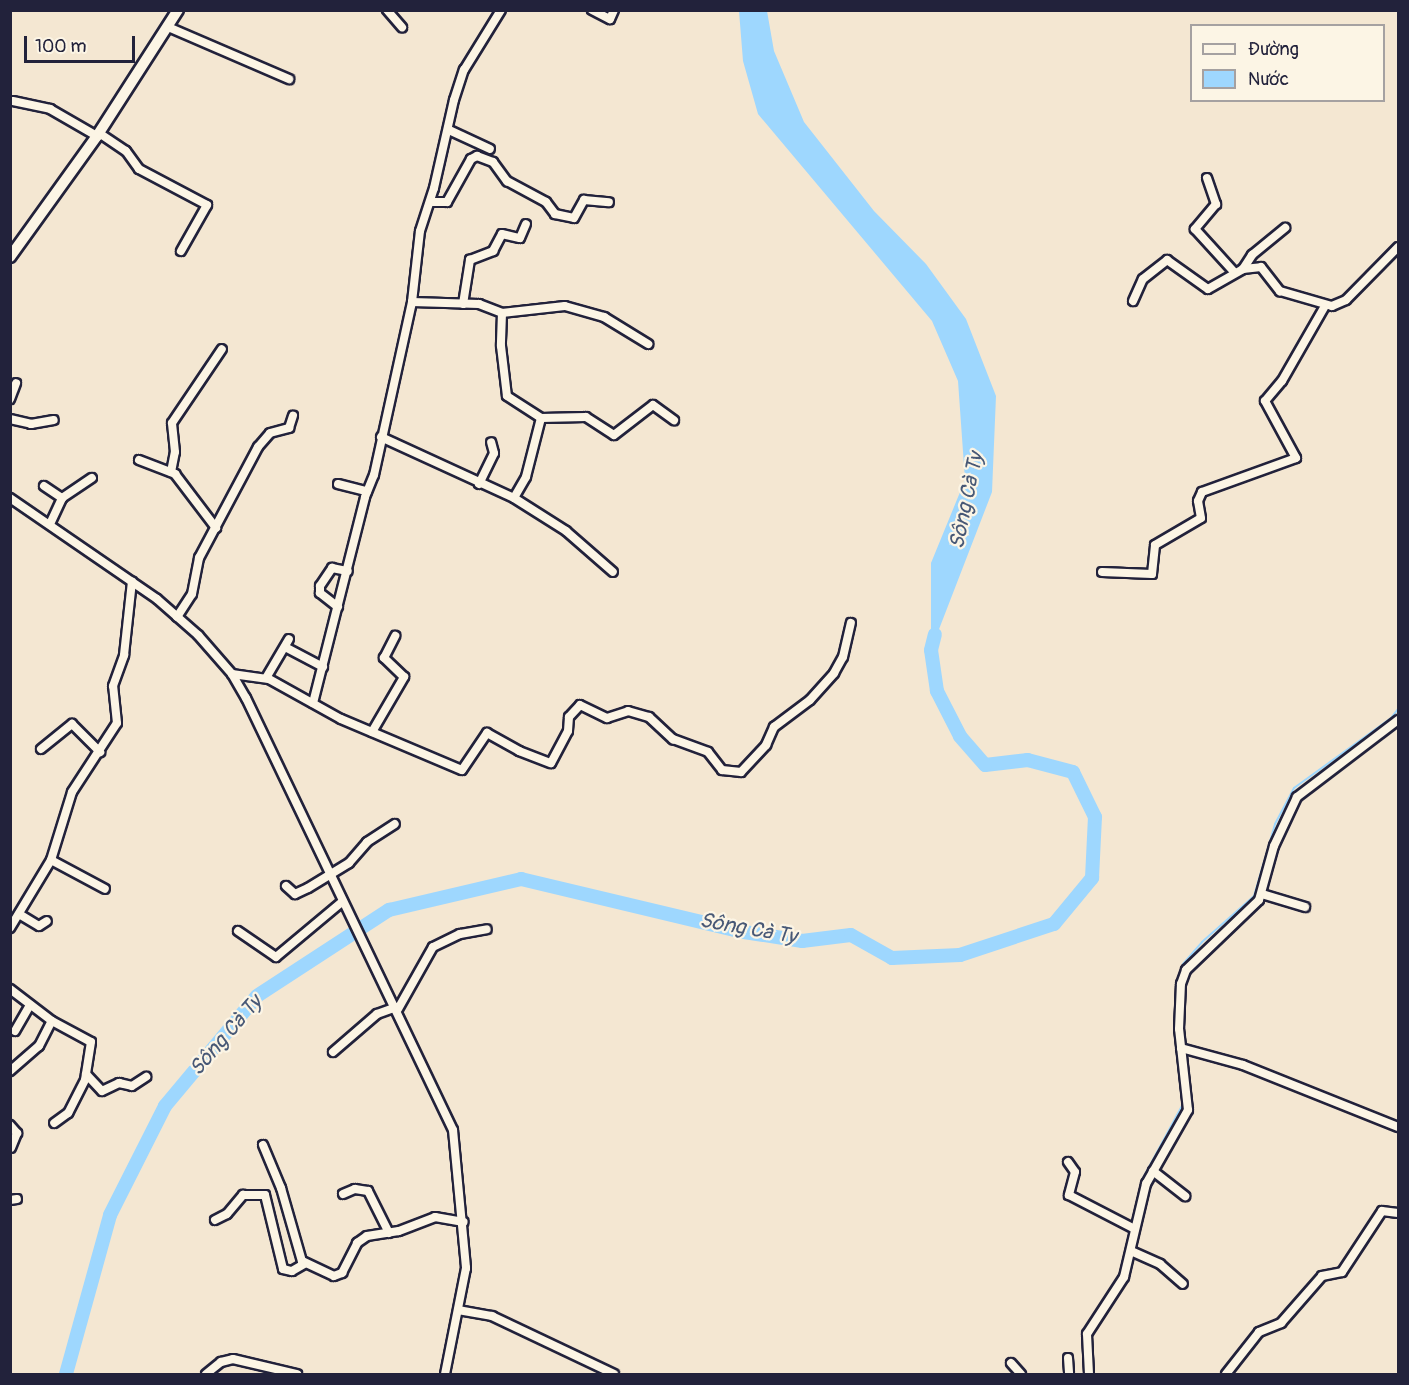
<!DOCTYPE html>
<html>
<head>
<meta charset="utf-8">
<style>
	body { margin:0 }
	#map { position:relative; width:1409px; height:1385px; overflow:hidden; background:#f4e7d2; font-family:Pangolin,sans-serif }
	div>[style] { position:absolute }
	[style*='--x'] { left:calc(var(--x)*1px); top:calc(var(--y)*1px); width:calc(var(--w)*1px); rotate:calc(var(--a)*1deg) }
	.water>* { inset:0; background:#9ed7fe }
	.stream>* { height:2px; margin:-1px; padding:0 1px; transform-origin:1px; border-radius:1px; background:#9ed7fe }
	.river>* { height:14px; margin:-7px; padding:0 7px; transform-origin:7px; border-radius:7px; background:#9ed7fe }
	.roads { filter:drop-shadow(2px 0 #22223b) drop-shadow(-2px 0 #22223b) drop-shadow(0 2px #22223b) drop-shadow(0 -2px #22223b) }
	.street>* { height:8px; margin:-4px; padding:0 4px; transform-origin:4px; border-radius:4px; background:#fcf5e5 }
	.secondary>* { height:10px; margin:-5px; padding:0 5px; transform-origin:5px; border-radius:5px; background:#fcf5e5 }
	span { translate:-50% -50%; white-space:nowrap; text-align:center; line-height:1.15; -webkit-text-stroke:4.5px #fcf5e5; paint-order:stroke }
	.water-label { font-size:21px; color:#475876; font-style:italic }
	.frame { position:absolute; inset:0; border:12px solid #22223b; pointer-events:none }
	.legend { position:absolute; left:1190px; top:24px; width:195px; height:78px; box-sizing:border-box; background:#fcf5e5; border:2px solid #a5a1a1; margin:0; padding:8px 10px; list-style:none; font-size:18px; color:#22223b }
	.legend li { display:flex; align-items:center; gap:12px; height:30px }
	.legend b { width:30px; border:2px solid #a5a1a1 }
	.scale { position:absolute; left:24px; top:36px; width:111px; height:27px; box-sizing:border-box; border:3px solid #22223b; border-top:0; padding-left:8px; font-size:18px; line-height:21px; white-space:nowrap; color:#22223b; -webkit-text-stroke:4px #fcf5e5; paint-order:stroke }
</style>
</head>
<body>
<div id="map">
	<div class="water">
		<div style="clip-path:polygon(739px 11px,767px 11px,774px 51px,804px 122px,874px 211px,926px 264px,966px 319px,996px 396px,992px 492px,931px 650px,931px 563px,965px 480px,958px 381px,932px 321px,758px 114px,743px 61px)"></div>
	</div>
	<div class="stream">
		<div style="--x:1181;--y:974;--w:10;--a:-79"></div>
		<div style="--x:1183;--y:964;--w:29;--a:-49"></div>
		<div style="--x:1202;--y:942;--w:69;--a:-41.5"></div>
		<div style="--x:1254;--y:896;--w:75;--a:-73.7"></div>
		<div style="--x:1275;--y:824;--w:41;--a:-62.2"></div>
		<div style="--x:1294;--y:788;--w:120;--a:-35.8"></div>
		<div style="--x:1391;--y:718;--w:11;--a:-52"></div>
		<div style="--x:1136;--y:1211;--w:32;--a:-79"></div>
		<div style="--x:1142;--y:1180;--w:89;--a:-61.7"></div>
		<div style="--x:1084;--y:1333;--w:72;--a:-58.1"></div>
		<div style="--x:1084;--y:1338;--w:36;--a:88"></div>
	</div>
	<div class="river">
		<div style="--x:66;--y:1374;--w:165;--a:-74.5"></div>
		<div style="--x:110;--y:1215;--w:122;--a:-63.2"></div>
		<div style="--x:165;--y:1106;--w:143;--a:-50.1"></div>
		<div style="--x:257;--y:996;--w:158;--a:-33.1"></div>
		<div style="--x:389;--y:910;--w:136;--a:-13.2"></div>
		<div style="--x:521;--y:879;--w:229;--a:13.4"></div>
		<div style="--x:744;--y:932;--w:59;--a:8.8"></div>
		<div style="--x:802;--y:941;--w:49;--a:-7"></div>
		<div style="--x:851;--y:935;--w:47;--a:29.3"></div>
		<div style="--x:892;--y:958;--w:68;--a:-2.5"></div>
		<div style="--x:960;--y:955;--w:99;--a:-18.3"></div>
		<div style="--x:1054;--y:924;--w:60;--a:-50.4"></div>
		<div style="--x:1092;--y:878;--w:61;--a:-87.2"></div>
		<div style="--x:1095;--y:817;--w:50;--a:-116.1"></div>
		<div style="--x:1073;--y:772;--w:47;--a:-165.1"></div>
		<div style="--x:1028;--y:760;--w:43;--a:173.4"></div>
		<div style="--x:985;--y:765;--w:38;--a:-131"></div>
		<div style="--x:960;--y:736;--w:51;--a:-117.1"></div>
		<div style="--x:937;--y:691;--w:41;--a:-98.3"></div>
		<div style="--x:931;--y:650;--w:16;--a:-76"></div>
	</div>
	<div class="roads">
		<div class="street">
			<div style="--x:387;--y:10;--w:23;--a:49"></div>
			<div style="--x:592;--y:10;--w:20;--a:27"></div>
			<div style="--x:610;--y:19;--w:10;--a:-66"></div>
			<div style="--x:168;--y:27;--w:132;--a:23.3"></div>
			<div style="--x:13;--y:101;--w:38;--a:12"></div>
			<div style="--x:50;--y:109;--w:54;--a:29.9"></div>
			<div style="--x:449;--y:130;--w:45;--a:24.9"></div>
			<div style="--x:99;--y:133;--w:32;--a:34"></div>
			<div style="--x:126;--y:151;--w:22;--a:54"></div>
			<div style="--x:139;--y:169;--w:77;--a:27.9"></div>
			<div style="--x:207;--y:205;--w:53;--a:119.5"></div>
			<div style="--x:1207;--y:178;--w:28;--a:71"></div>
			<div style="--x:1216;--y:204;--w:33;--a:130"></div>
			<div style="--x:1195;--y:229;--w:59;--a:47.7"></div>
			<div style="--x:430;--y:202;--w:17;--a:0"></div>
			<div style="--x:447;--y:202;--w:49;--a:-60.8"></div>
			<div style="--x:471;--y:159;--w:7;--a:-27"></div>
			<div style="--x:477;--y:156;--w:17;--a:21"></div>
			<div style="--x:493;--y:162;--w:24;--a:54"></div>
			<div style="--x:507;--y:181;--w:44;--a:28.3"></div>
			<div style="--x:546;--y:202;--w:15;--a:53"></div>
			<div style="--x:555;--y:214;--w:19;--a:12"></div>
			<div style="--x:574;--y:218;--w:21;--a:-61"></div>
			<div style="--x:584;--y:200;--w:25;--a:5"></div>
			<div style="--x:1243;--y:269;--w:17;--a:-57"></div>
			<div style="--x:1252;--y:255;--w:43;--a:-39.3"></div>
			<div style="--x:1133;--y:301;--w:24;--a:-66"></div>
			<div style="--x:1143;--y:279;--w:31;--a:-38"></div>
			<div style="--x:1167;--y:260;--w:50;--a:35.3"></div>
			<div style="--x:1208;--y:289;--w:40;--a:-29.7"></div>
			<div style="--x:1243;--y:269;--w:18;--a:-6"></div>
			<div style="--x:1261;--y:267;--w:31;--a:52"></div>
			<div style="--x:1280;--y:291;--w:54;--a:16.1"></div>
			<div style="--x:1332;--y:306;--w:15;--a:-23"></div>
			<div style="--x:1346;--y:300;--w:74;--a:-45.5"></div>
			<div style="--x:412;--y:302;--w:67;--a:1.7"></div>
			<div style="--x:479;--y:304;--w:25;--a:21"></div>
			<div style="--x:502;--y:313;--w:63;--a:-6.3"></div>
			<div style="--x:565;--y:306;--w:41;--a:15.8"></div>
			<div style="--x:604;--y:317;--w:52;--a:31.5"></div>
			<div style="--x:463;--y:304;--w:45;--a:-81"></div>
			<div style="--x:470;--y:260;--w:25;--a:-21"></div>
			<div style="--x:493;--y:251;--w:19;--a:-62"></div>
			<div style="--x:502;--y:234;--w:18;--a:13"></div>
			<div style="--x:520;--y:238;--w:15;--a:-67"></div>
			<div style="--x:502;--y:313;--w:33;--a:92"></div>
			<div style="--x:501;--y:346;--w:50;--a:83.2"></div>
			<div style="--x:507;--y:396;--w:40;--a:32.9"></div>
			<div style="--x:541;--y:418;--w:61;--a:104.3"></div>
			<div style="--x:526;--y:477;--w:24;--a:120"></div>
			<div style="--x:10;--y:399;--w:17;--a:-69"></div>
			<div style="--x:541;--y:418;--w:45;--a:-1.3"></div>
			<div style="--x:586;--y:417;--w:33;--a:33"></div>
			<div style="--x:614;--y:435;--w:49;--a:-37.6"></div>
			<div style="--x:653;--y:405;--w:26;--a:36"></div>
			<div style="--x:10;--y:419;--w:22;--a:13"></div>
			<div style="--x:31;--y:424;--w:23;--a:-10"></div>
			<div style="--x:381;--y:437;--w:146;--a:24.6"></div>
			<div style="--x:514;--y:498;--w:62;--a:32.4"></div>
			<div style="--x:566;--y:531;--w:62;--a:41.1"></div>
			<div style="--x:139;--y:460;--w:39;--a:21"></div>
			<div style="--x:175;--y:474;--w:68;--a:52.8"></div>
			<div style="--x:171;--y:472;--w:20;--a:-79"></div>
			<div style="--x:175;--y:452;--w:29;--a:-96"></div>
			<div style="--x:172;--y:423;--w:89;--a:-56"></div>
			<div style="--x:338;--y:484;--w:30;--a:14"></div>
			<div style="--x:479;--y:484;--w:34;--a:-64"></div>
			<div style="--x:494;--y:453;--w:11;--a:-105"></div>
			<div style="--x:44;--y:486;--w:22;--a:34"></div>
			<div style="--x:10;--y:498;--w:178;--a:34.5"></div>
			<div style="--x:157;--y:599;--w:55;--a:41.3"></div>
			<div style="--x:198;--y:635;--w:52;--a:48.9"></div>
			<div style="--x:232;--y:674;--w:28;--a:60"></div>
			<div style="--x:246;--y:698;--w:479;--a:64.4"></div>
			<div style="--x:453;--y:1130;--w:139;--a:84.6"></div>
			<div style="--x:466;--y:1268;--w:108;--a:101.2"></div>
			<div style="--x:50;--y:524;--w:29;--a:-65"></div>
			<div style="--x:62;--y:498;--w:36;--a:-34"></div>
			<div style="--x:1102;--y:572;--w:50;--a:2.3"></div>
			<div style="--x:1152;--y:574;--w:29;--a:-84"></div>
			<div style="--x:1155;--y:545;--w:53;--a:-30.4"></div>
			<div style="--x:1201;--y:518;--w:17;--a:-100"></div>
			<div style="--x:1198;--y:501;--w:10;--a:-66"></div>
			<div style="--x:1202;--y:492;--w:100;--a:-19.9"></div>
			<div style="--x:1296;--y:458;--w:65;--a:-118.5"></div>
			<div style="--x:1265;--y:401;--w:26;--a:-50"></div>
			<div style="--x:1282;--y:381;--w:86;--a:-60.2"></div>
			<div style="--x:338;--y:607;--w:23;--a:-142"></div>
			<div style="--x:320;--y:593;--w:7;--a:-90"></div>
			<div style="--x:320;--y:586;--w:22;--a:-56"></div>
			<div style="--x:332;--y:568;--w:16;--a:11"></div>
			<div style="--x:177;--y:617;--w:27;--a:-57"></div>
			<div style="--x:192;--y:594;--w:37;--a:-79"></div>
			<div style="--x:199;--y:558;--w:126;--a:-62"></div>
			<div style="--x:258;--y:447;--w:18;--a:-49"></div>
			<div style="--x:270;--y:433;--w:20;--a:-15"></div>
			<div style="--x:289;--y:428;--w:13;--a:-72"></div>
			<div style="--x:285;--y:647;--w:43;--a:27.8"></div>
			<div style="--x:232;--y:674;--w:37;--a:8"></div>
			<div style="--x:269;--y:679;--w:82;--a:29.1"></div>
			<div style="--x:341;--y:719;--w:131;--a:22.9"></div>
			<div style="--x:462;--y:770;--w:45;--a:-56"></div>
			<div style="--x:487;--y:733;--w:37;--a:29"></div>
			<div style="--x:519;--y:751;--w:34;--a:21"></div>
			<div style="--x:551;--y:763;--w:36;--a:-62"></div>
			<div style="--x:568;--y:731;--w:14;--a:-86"></div>
			<div style="--x:569;--y:717;--w:16;--a:-47"></div>
			<div style="--x:580;--y:705;--w:30;--a:26"></div>
			<div style="--x:607;--y:718;--w:22;--a:-18"></div>
			<div style="--x:628;--y:711;--w:22;--a:16"></div>
			<div style="--x:649;--y:717;--w:33;--a:43"></div>
			<div style="--x:673;--y:739;--w:37;--a:20"></div>
			<div style="--x:708;--y:752;--w:23;--a:52"></div>
			<div style="--x:722;--y:770;--w:19;--a:6"></div>
			<div style="--x:741;--y:772;--w:37;--a:-47"></div>
			<div style="--x:766;--y:745;--w:20;--a:-66"></div>
			<div style="--x:774;--y:727;--w:45;--a:-36.9"></div>
			<div style="--x:810;--y:700;--w:36;--a:-48"></div>
			<div style="--x:834;--y:673;--w:18;--a:-61"></div>
			<div style="--x:843;--y:657;--w:35;--a:-77"></div>
			<div style="--x:266;--y:678;--w:45;--a:-59.5"></div>
			<div style="--x:313;--y:703;--w:212;--a:-75.8"></div>
			<div style="--x:365;--y:497;--w:24;--a:-68"></div>
			<div style="--x:374;--y:475;--w:177;--a:-77.6"></div>
			<div style="--x:412;--y:302;--w:71;--a:-83.6"></div>
			<div style="--x:420;--y:231;--w:45;--a:-72"></div>
			<div style="--x:434;--y:188;--w:90;--a:-77.2"></div>
			<div style="--x:454;--y:100;--w:32;--a:-72"></div>
			<div style="--x:464;--y:70;--w:70;--a:-58.3"></div>
			<div style="--x:372;--y:732;--w:64;--a:-59.8"></div>
			<div style="--x:404;--y:677;--w:28;--a:-136"></div>
			<div style="--x:384;--y:658;--w:25;--a:-63"></div>
			<div style="--x:41;--y:749;--w:40;--a:-39"></div>
			<div style="--x:72;--y:724;--w:40;--a:45"></div>
			<div style="--x:51;--y:860;--w:61;--a:28.2"></div>
			<div style="--x:286;--y:886;--w:12;--a:42"></div>
			<div style="--x:295;--y:894;--w:14;--a:-25"></div>
			<div style="--x:308;--y:888;--w:48;--a:-31.4"></div>
			<div style="--x:349;--y:863;--w:28;--a:-49"></div>
			<div style="--x:367;--y:842;--w:33;--a:-33"></div>
			<div style="--x:1262;--y:894;--w:45;--a:16.8"></div>
			<div style="--x:19;--y:914;--w:23;--a:31"></div>
			<div style="--x:39;--y:926;--w:9;--a:-32"></div>
			<div style="--x:10;--y:928;--w:79;--a:-58.9"></div>
			<div style="--x:51;--y:860;--w:71;--a:-72.8"></div>
			<div style="--x:72;--y:792;--w:82;--a:-56.9"></div>
			<div style="--x:117;--y:723;--w:37;--a:-96"></div>
			<div style="--x:113;--y:686;--w:33;--a:-70"></div>
			<div style="--x:124;--y:655;--w:74;--a:-83.8"></div>
			<div style="--x:238;--y:931;--w:46;--a:34.4"></div>
			<div style="--x:276;--y:957;--w:87;--a:-39.9"></div>
			<div style="--x:10;--y:989;--w:53;--a:37.3"></div>
			<div style="--x:52;--y:1021;--w:44;--a:28.3"></div>
			<div style="--x:91;--y:1042;--w:38;--a:99"></div>
			<div style="--x:85;--y:1080;--w:37;--a:117"></div>
			<div style="--x:68;--y:1113;--w:17;--a:144"></div>
			<div style="--x:398;--y:1009;--w:71;--a:-60.6"></div>
			<div style="--x:433;--y:947;--w:30;--a:-26"></div>
			<div style="--x:460;--y:934;--w:27;--a:-10"></div>
			<div style="--x:15;--y:1031;--w:30;--a:-60"></div>
			<div style="--x:1181;--y:1048;--w:64;--a:15.3"></div>
			<div style="--x:1243;--y:1065;--w:167;--a:21.8"></div>
			<div style="--x:333;--y:1052;--w:58;--a:-40.8"></div>
			<div style="--x:377;--y:1014;--w:20;--a:-20"></div>
			<div style="--x:10;--y:1071;--w:38;--a:-41"></div>
			<div style="--x:39;--y:1046;--w:28;--a:-63"></div>
			<div style="--x:86;--y:1074;--w:23;--a:47"></div>
			<div style="--x:102;--y:1091;--w:19;--a:-25"></div>
			<div style="--x:119;--y:1083;--w:13;--a:13"></div>
			<div style="--x:132;--y:1086;--w:17;--a:-33"></div>
			<div style="--x:10;--y:1125;--w:11;--a:49"></div>
			<div style="--x:17;--y:1133;--w:16;--a:112"></div>
			<div style="--x:263;--y:1145;--w:47;--a:67.3"></div>
			<div style="--x:281;--y:1188;--w:76;--a:74"></div>
			<div style="--x:302;--y:1261;--w:35;--a:25"></div>
			<div style="--x:334;--y:1276;--w:9;--a:-21"></div>
			<div style="--x:342;--y:1273;--w:34;--a:-63"></div>
			<div style="--x:357;--y:1243;--w:12;--a:-35"></div>
			<div style="--x:367;--y:1236;--w:32;--a:-9"></div>
			<div style="--x:399;--y:1231;--w:39;--a:-21"></div>
			<div style="--x:435;--y:1217;--w:29;--a:10"></div>
			<div style="--x:1068;--y:1162;--w:12;--a:55"></div>
			<div style="--x:1075;--y:1172;--w:24;--a:105"></div>
			<div style="--x:1069;--y:1195;--w:74;--a:27.3"></div>
			<div style="--x:1153;--y:1171;--w:41;--a:38"></div>
			<div style="--x:343;--y:1194;--w:13;--a:-23"></div>
			<div style="--x:355;--y:1189;--w:13;--a:9"></div>
			<div style="--x:368;--y:1191;--w:47;--a:63.4"></div>
			<div style="--x:10;--y:1200;--w:7;--a:-8"></div>
			<div style="--x:215;--y:1220;--w:13;--a:-27"></div>
			<div style="--x:227;--y:1214;--w:25;--a:-50"></div>
			<div style="--x:243;--y:1195;--w:22;--a:0"></div>
			<div style="--x:265;--y:1195;--w:76;--a:76.3"></div>
			<div style="--x:283;--y:1269;--w:9;--a:13"></div>
			<div style="--x:292;--y:1271;--w:14;--a:-30"></div>
			<div style="--x:1131;--y:1251;--w:32;--a:24"></div>
			<div style="--x:1160;--y:1264;--w:30;--a:41"></div>
			<div style="--x:458;--y:1310;--w:35;--a:10"></div>
			<div style="--x:492;--y:1316;--w:135;--a:25.4"></div>
			<div style="--x:1068;--y:1358;--w:16;--a:86"></div>
			<div style="--x:1011;--y:1363;--w:15;--a:48"></div>
			<div style="--x:206;--y:1374;--w:19;--a:-39"></div>
			<div style="--x:221;--y:1362;--w:12;--a:-14"></div>
			<div style="--x:233;--y:1359;--w:66;--a:13.2"></div>
			<div style="--x:1089;--y:1374;--w:40;--a:-92.9"></div>
			<div style="--x:1087;--y:1334;--w:68;--a:-57"></div>
			<div style="--x:1124;--y:1277;--w:96;--a:-76.7"></div>
			<div style="--x:1146;--y:1184;--w:85;--a:-60.4"></div>
			<div style="--x:1188;--y:1110;--w:81;--a:-96.3"></div>
			<div style="--x:1179;--y:1029;--w:45;--a:-87.5"></div>
			<div style="--x:1181;--y:984;--w:15;--a:-70"></div>
			<div style="--x:1186;--y:970;--w:101;--a:-43.8"></div>
			<div style="--x:1259;--y:900;--w:56;--a:-74.5"></div>
			<div style="--x:1274;--y:846;--w:54;--a:-64.9"></div>
			<div style="--x:1297;--y:797;--w:127;--a:-37.3"></div>
			<div style="--x:1226;--y:1374;--w:53;--a:-51.8"></div>
			<div style="--x:1259;--y:1332;--w:24;--a:-22"></div>
			<div style="--x:1281;--y:1323;--w:62;--a:-48.9"></div>
			<div style="--x:1322;--y:1276;--w:20;--a:-11"></div>
			<div style="--x:1342;--y:1272;--w:73;--a:-56.7"></div>
			<div style="--x:1382;--y:1211;--w:16;--a:7"></div>
		</div>
		<div class="secondary">
			<div style="--x:10;--y:257;--w:149;--a:-54.3"></div>
			<div style="--x:97;--y:136;--w:150;--a:-57.3"></div>
		</div>
	</div>
	<div class="water-label">
		<span style="left:967px;top:501px;rotate:-78deg">Sông Cà Ty</span>
		<span style="left:748px;top:929px;rotate:10deg">Sông Cà Ty</span>
		<span style="left:226px;top:1036px;rotate:-49deg">Sông Cà Ty</span>
	</div>
	<div class="frame"></div>
	<ul class="legend">
	<li><b style="height:8px;background:#fcf5e5"></b>Đường</li>
	<li><b style="height:16px;background:#9ed7fe"></b>Nước</li>
	</ul>
	<div class="scale">100 m</div>
</div>
</body>
</html>
